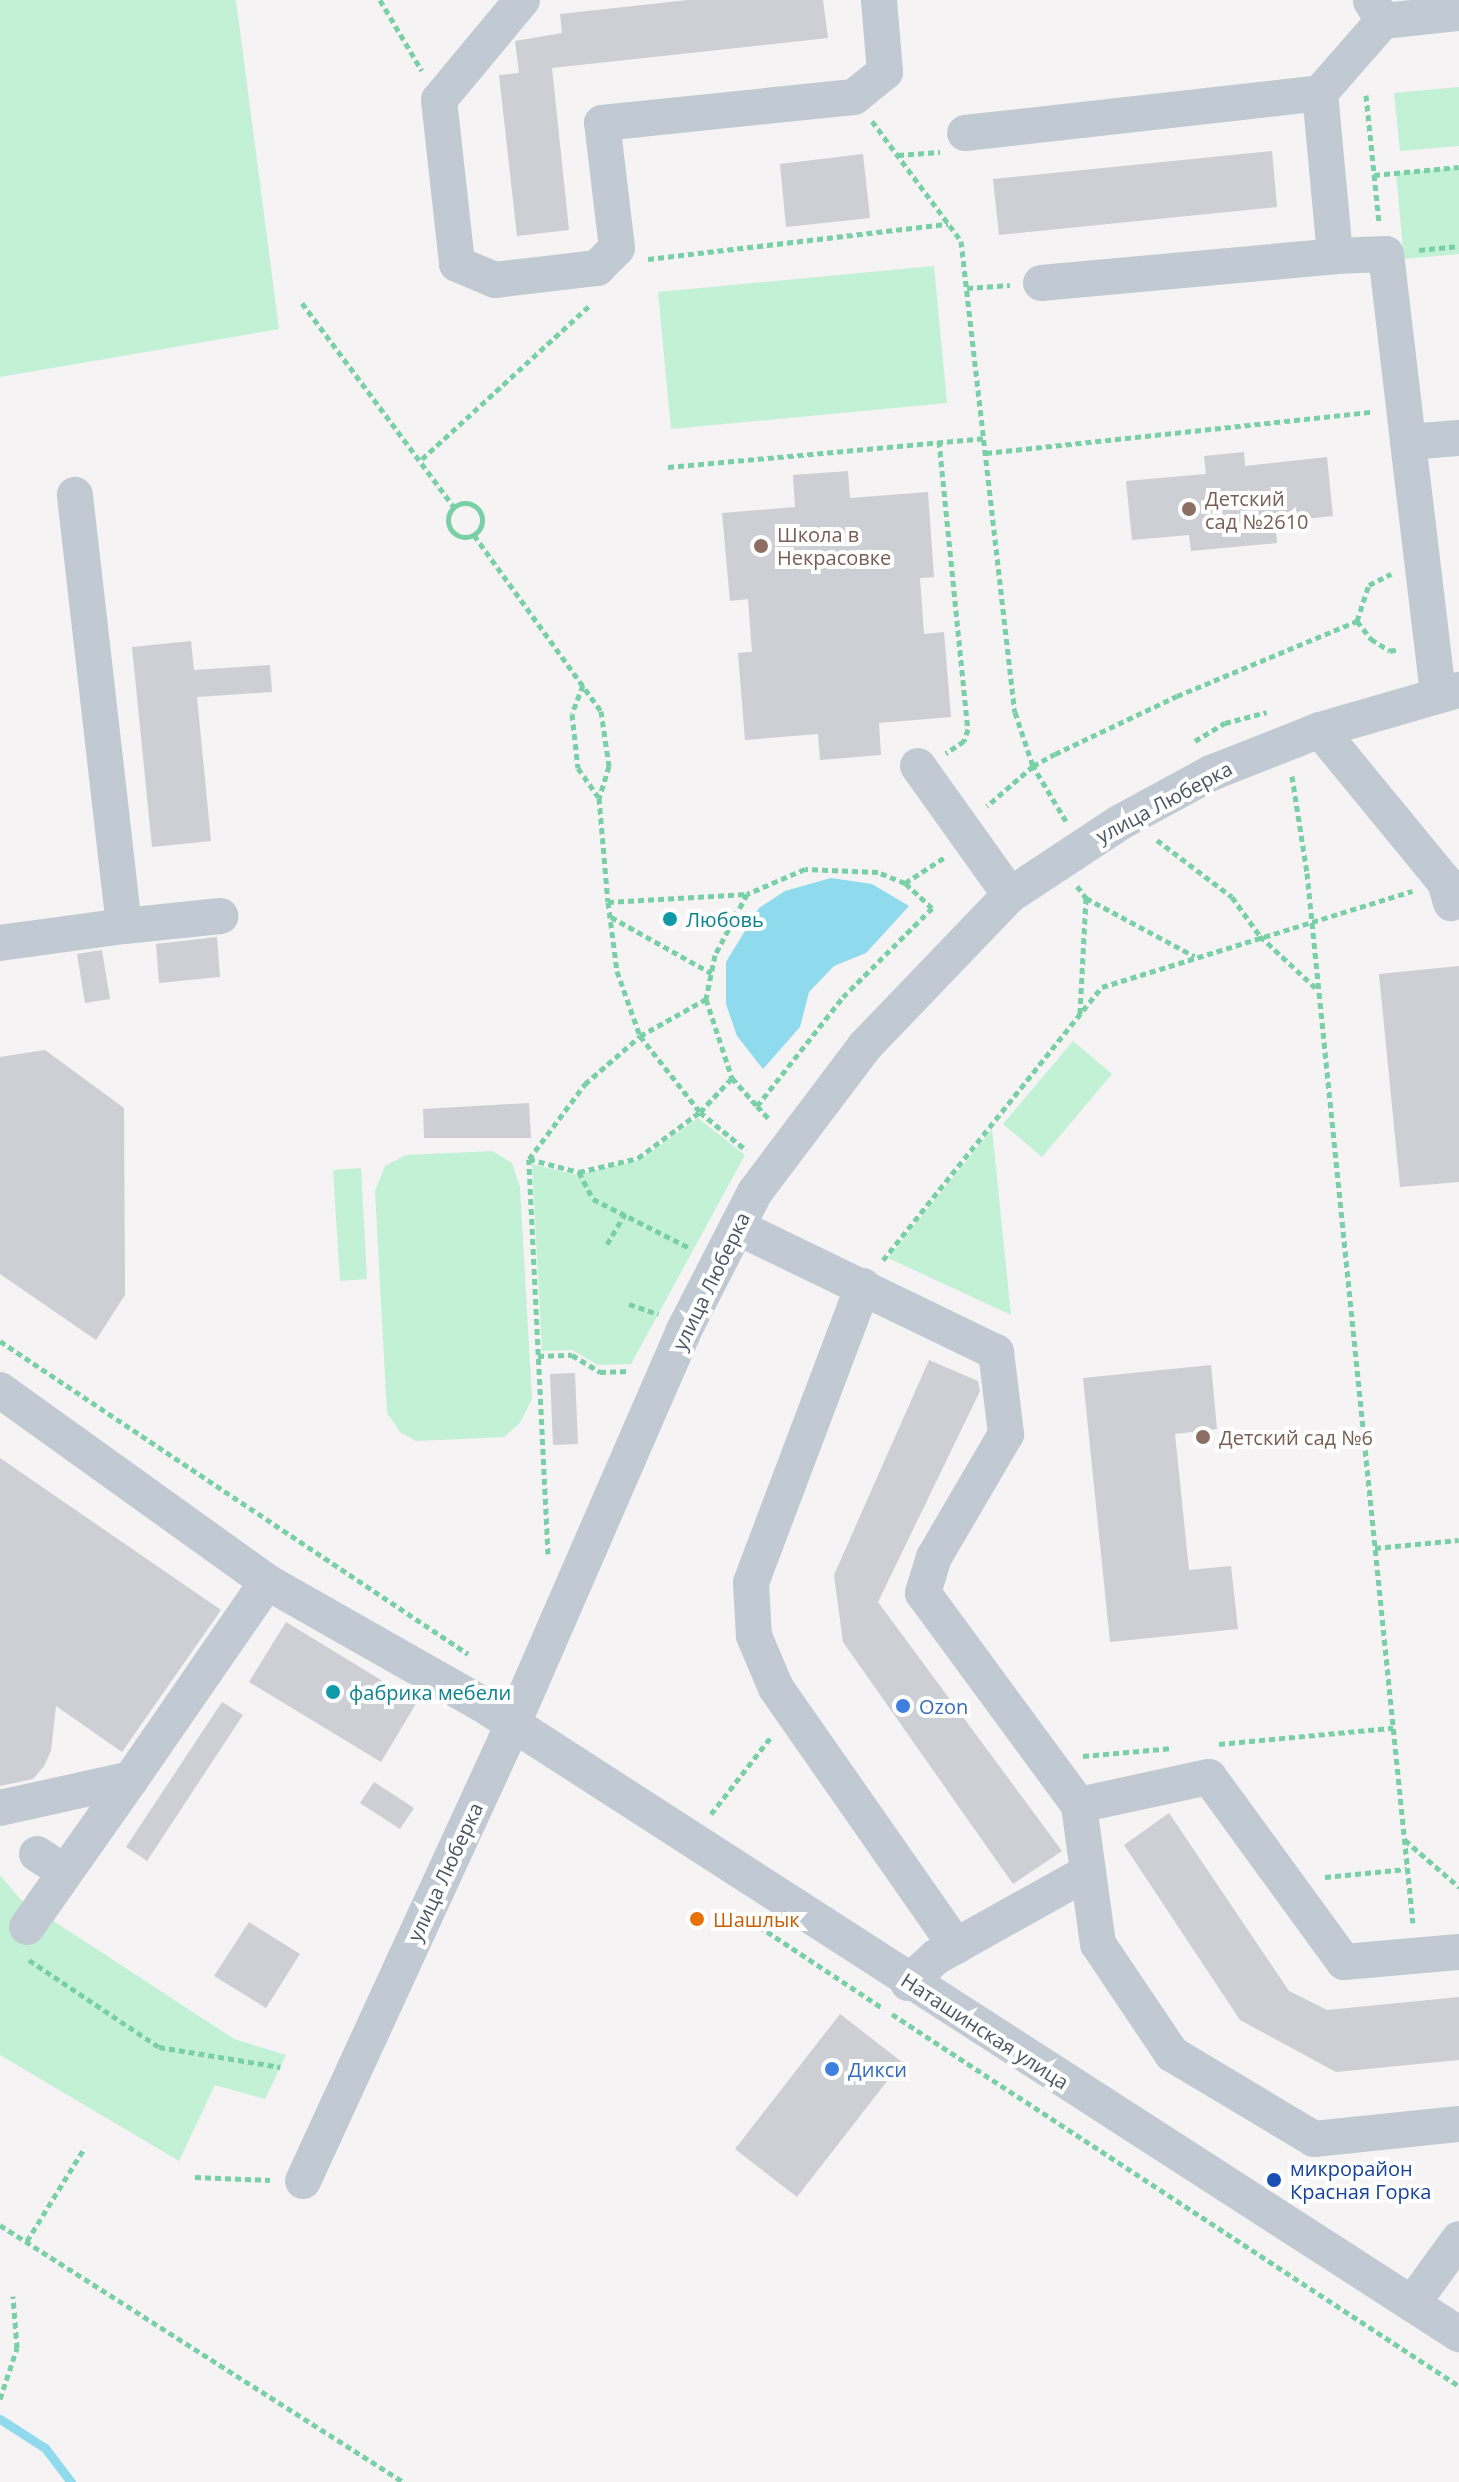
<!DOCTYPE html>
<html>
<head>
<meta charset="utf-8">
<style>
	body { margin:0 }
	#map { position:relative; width:1459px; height:2482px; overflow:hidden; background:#f5f3f3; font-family:"Open Sans",sans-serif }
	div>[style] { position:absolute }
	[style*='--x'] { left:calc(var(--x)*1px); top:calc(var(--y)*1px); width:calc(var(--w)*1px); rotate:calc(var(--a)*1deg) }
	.green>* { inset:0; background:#c3f1d5 }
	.water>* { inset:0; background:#90daee }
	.stream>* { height:9px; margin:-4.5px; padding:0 4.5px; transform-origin:4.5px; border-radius:4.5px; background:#90daee }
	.building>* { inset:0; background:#cdcfd5 }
	.path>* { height:5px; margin-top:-2.5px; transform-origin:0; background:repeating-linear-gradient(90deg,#7ad0a6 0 6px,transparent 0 10px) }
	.path>.ring { margin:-2.5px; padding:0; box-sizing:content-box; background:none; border:5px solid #7ad0a6; border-radius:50% }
	.minor>* { height:36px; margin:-18px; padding:0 18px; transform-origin:18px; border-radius:18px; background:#c1cad2 }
	.dots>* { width:22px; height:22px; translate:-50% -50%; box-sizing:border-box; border:4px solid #fff; border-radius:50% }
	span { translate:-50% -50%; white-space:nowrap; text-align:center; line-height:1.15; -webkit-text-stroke:8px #fff; paint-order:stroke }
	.education-label { font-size:20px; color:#785e54 }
	.left { translate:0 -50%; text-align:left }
	.street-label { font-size:20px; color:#4a5661 }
	.culture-label { font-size:20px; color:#0d838f }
	.shop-label { font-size:20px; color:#366cbe }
	.food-label { font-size:20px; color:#c56008 }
	.transit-label { font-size:20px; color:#164399 }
</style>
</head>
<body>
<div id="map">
	<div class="green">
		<div style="clip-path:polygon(0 0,236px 0,279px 329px,0 377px)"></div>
		<div style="clip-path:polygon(1459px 87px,1459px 146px,1400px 151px,1394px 93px)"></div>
		<div style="clip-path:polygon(1459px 167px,1459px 254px,1404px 259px,1396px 173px)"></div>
		<div style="clip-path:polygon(934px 266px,947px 403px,671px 429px,658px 292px)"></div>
		<div style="clip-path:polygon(1073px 1041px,1112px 1074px,1042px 1157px,1003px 1124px)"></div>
		<div style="clip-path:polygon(698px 1118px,745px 1155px,631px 1364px,598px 1365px,572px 1350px,542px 1351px,532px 1164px,577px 1175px,640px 1160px)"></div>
		<div style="clip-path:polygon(992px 1129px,1011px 1315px,888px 1258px)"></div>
		<div style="clip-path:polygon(492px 1151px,512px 1163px,520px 1187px,532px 1399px,520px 1423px,504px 1437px,416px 1441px,400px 1432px,387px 1413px,375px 1191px,385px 1166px,406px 1155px)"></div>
		<div style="clip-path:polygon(361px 1168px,367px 1279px,340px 1281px,333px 1170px)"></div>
		<div style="clip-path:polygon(0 1875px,20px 1899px,234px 2039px,286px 2055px,265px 2099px,215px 2085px,179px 2161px,0 2055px)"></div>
	</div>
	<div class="water">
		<div style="clip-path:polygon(831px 878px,872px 884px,909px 906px,866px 953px,834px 966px,809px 992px,800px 1027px,763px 1069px,737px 1036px,726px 1004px,726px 962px,759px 908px,785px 891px)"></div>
	</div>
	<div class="stream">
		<div style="--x:0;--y:2419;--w:54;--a:32.8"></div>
		<div style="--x:45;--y:2448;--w:43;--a:52.6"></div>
	</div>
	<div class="building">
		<div style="clip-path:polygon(688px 0,823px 0,828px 38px,552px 68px,569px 230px,517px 236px,499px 75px,519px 73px,515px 41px,562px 33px,560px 14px)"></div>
		<div style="clip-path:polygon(1272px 151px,1277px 207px,999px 235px,993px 179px)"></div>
		<div style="clip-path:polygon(863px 154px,870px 218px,786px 227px,780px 164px)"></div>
		<div style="clip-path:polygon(1244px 452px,1245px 466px,1327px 457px,1333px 516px,1275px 522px,1277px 543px,1191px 551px,1189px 535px,1132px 540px,1126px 481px,1206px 474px,1204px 456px)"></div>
		<div style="clip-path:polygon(848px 471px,850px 498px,928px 492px,934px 577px,920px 578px,924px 634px,944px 632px,951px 717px,879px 723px,881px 755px,820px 760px,818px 734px,745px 740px,738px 653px,752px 652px,748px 599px,730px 601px,722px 513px,795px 507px,793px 475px)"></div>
		<div style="clip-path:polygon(191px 641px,194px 670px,270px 665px,272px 692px,197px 697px,211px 841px,152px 847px,132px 647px)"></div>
		<div style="clip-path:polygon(217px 937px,220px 977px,159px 983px,156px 944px)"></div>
		<div style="clip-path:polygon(102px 950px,110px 999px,85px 1003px,77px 954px)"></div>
		<div style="clip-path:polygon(1459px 966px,1459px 1182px,1400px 1187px,1379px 974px)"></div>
		<div style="clip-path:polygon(45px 1050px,124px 1108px,125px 1295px,96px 1340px,0 1274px,0 1057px)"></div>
		<div style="clip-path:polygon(529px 1103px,531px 1138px,424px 1138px,423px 1109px)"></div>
		<div style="clip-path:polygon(929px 1360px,978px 1381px,980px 1391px,878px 1602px,1062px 1851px,1013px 1884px,843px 1642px,834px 1575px)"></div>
		<div style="clip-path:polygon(1211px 1365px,1217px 1429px,1175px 1434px,1189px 1570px,1231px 1566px,1238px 1629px,1110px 1642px,1083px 1378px)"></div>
		<div style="clip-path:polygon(575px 1373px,578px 1444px,553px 1445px,550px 1374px)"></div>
		<div style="clip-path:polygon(0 1458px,221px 1610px,122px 1752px,56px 1706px,51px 1751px,44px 1766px,33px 1779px,0 1786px)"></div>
		<div style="clip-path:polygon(286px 1622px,417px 1702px,381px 1762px,249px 1682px)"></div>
		<div style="clip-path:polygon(222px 1702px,243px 1715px,147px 1861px,126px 1847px)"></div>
		<div style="clip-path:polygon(374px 1782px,414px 1808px,400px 1829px,360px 1803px)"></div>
		<div style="clip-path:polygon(1169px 1813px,1289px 1991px,1327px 2010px,1459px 1997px,1459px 2060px,1336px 2072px,1240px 2020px,1124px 1845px)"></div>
		<div style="clip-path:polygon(249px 1922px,300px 1954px,266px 2008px,214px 1976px)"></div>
		<div style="clip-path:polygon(840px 2014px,902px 2062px,797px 2197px,735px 2149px)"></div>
	</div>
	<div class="path">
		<div style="--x:380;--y:0;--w:82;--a:59.4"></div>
		<div style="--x:1366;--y:95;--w:129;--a:84.2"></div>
		<div style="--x:872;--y:121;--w:149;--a:53.4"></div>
		<div style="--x:961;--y:241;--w:474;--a:83.5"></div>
		<div style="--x:1015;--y:712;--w:57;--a:71.6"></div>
		<div style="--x:1033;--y:766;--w:61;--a:139"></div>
		<div style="--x:898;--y:155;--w:42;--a:-4.1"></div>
		<div style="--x:1374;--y:175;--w:85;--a:-5.4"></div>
		<div style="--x:1419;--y:250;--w:40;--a:-5.7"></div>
		<div style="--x:648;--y:259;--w:302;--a:-6.7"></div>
		<div style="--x:967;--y:288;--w:43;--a:-4"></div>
		<div style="--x:302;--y:303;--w:254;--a:53.3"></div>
		<div style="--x:939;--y:441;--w:289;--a:84.3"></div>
		<div style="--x:968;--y:729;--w:13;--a:108"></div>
		<div style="--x:964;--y:741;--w:22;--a:146"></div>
		<div style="--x:986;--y:453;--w:387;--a:-6.1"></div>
		<div style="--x:422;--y:459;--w:229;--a:-42.5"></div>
		<div style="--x:668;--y:467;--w:317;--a:-5.2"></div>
		<div class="ring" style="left:448px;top:503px;width:29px;height:29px"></div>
		<div style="--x:474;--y:535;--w:217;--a:54.2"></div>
		<div style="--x:601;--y:711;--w:56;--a:81.7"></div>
		<div style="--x:609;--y:766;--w:34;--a:107"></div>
		<div style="--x:599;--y:798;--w:104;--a:85.1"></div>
		<div style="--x:608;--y:902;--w:70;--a:82.6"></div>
		<div style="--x:617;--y:971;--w:69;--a:70.5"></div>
		<div style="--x:640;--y:1036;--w:97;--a:51.7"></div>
		<div style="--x:700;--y:1112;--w:60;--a:39.6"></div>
		<div style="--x:1357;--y:621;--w:38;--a:-72"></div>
		<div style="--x:1369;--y:585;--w:25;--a:-27"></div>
		<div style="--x:583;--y:685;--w:31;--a:111"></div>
		<div style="--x:572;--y:714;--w:54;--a:83.7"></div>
		<div style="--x:578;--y:768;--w:35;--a:55"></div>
		<div style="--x:1195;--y:741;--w:35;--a:-31"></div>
		<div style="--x:1225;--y:723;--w:43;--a:-14.7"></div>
		<div style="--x:1292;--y:776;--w:98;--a:81.2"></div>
		<div style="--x:1307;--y:873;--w:1055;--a:84.24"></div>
		<div style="--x:1066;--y:821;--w:64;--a:-121"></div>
		<div style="--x:1033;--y:766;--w:25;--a:-29"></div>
		<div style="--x:1055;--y:754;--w:135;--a:-25.4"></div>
		<div style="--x:1177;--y:696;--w:195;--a:-22.6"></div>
		<div style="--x:1357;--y:621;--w:23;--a:52"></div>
		<div style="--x:1371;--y:639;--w:22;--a:32"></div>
		<div style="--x:1390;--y:651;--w:9;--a:-13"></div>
		<div style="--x:1157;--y:840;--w:94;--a:37.2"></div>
		<div style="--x:1232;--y:897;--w:48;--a:54.3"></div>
		<div style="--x:1260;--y:936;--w:79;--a:43"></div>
		<div style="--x:905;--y:883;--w:48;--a:-33"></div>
		<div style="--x:1077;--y:886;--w:15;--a:53"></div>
		<div style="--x:1086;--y:898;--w:116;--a:93"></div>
		<div style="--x:1086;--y:898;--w:123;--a:28.2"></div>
		<div style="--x:608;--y:902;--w:139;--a:-3.3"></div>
		<div style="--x:611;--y:917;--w:115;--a:29.2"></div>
		<div style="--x:757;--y:1106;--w:139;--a:-51.7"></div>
		<div style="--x:843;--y:997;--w:126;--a:-45"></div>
		<div style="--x:932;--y:908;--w:37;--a:-137"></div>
		<div style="--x:905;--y:883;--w:29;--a:-158"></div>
		<div style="--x:878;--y:872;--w:73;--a:-177.6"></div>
		<div style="--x:805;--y:869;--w:63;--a:156.7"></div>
		<div style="--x:747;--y:894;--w:69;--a:117.7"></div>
		<div style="--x:715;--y:955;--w:45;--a:101.6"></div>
		<div style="--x:706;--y:999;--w:83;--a:71.8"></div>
		<div style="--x:732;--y:1078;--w:38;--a:48"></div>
		<div style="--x:757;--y:1106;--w:18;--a:47"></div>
		<div style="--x:529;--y:1159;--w:52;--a:14.6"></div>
		<div style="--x:579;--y:1172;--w:61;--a:-13.3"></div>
		<div style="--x:638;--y:1158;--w:77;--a:-36.6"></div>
		<div style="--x:700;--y:1112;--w:47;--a:-46.7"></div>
		<div style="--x:579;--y:1172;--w:30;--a:63"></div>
		<div style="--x:593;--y:1199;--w:109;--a:26.8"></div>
		<div style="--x:607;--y:1244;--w:35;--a:-59"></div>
		<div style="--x:883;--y:1260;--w:350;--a:-51.3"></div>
		<div style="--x:1102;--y:987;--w:325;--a:-17.2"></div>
		<div style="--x:629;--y:1304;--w:31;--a:19"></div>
		<div style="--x:0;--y:1341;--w:563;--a:33.77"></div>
		<div style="--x:538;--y:1356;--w:34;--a:-2"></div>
		<div style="--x:572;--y:1355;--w:33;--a:31"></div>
		<div style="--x:600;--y:1372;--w:29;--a:-2"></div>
		<div style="--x:1375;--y:1548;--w:84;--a:-5.4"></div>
		<div style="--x:548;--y:1554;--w:395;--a:-92.8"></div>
		<div style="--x:529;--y:1159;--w:94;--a:-53.3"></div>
		<div style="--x:585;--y:1084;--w:73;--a:-41.1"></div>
		<div style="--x:640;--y:1036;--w:76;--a:-29.3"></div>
		<div style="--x:1219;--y:1744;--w:175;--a:-5.3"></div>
		<div style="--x:1083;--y:1756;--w:90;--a:-5.1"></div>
		<div style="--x:711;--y:1814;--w:98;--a:-52.1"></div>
		<div style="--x:1405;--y:1840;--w:72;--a:41"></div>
		<div style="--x:1325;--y:1877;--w:82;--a:-5.6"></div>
		<div style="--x:742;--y:1915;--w:170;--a:33.5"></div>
		<div style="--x:29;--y:1960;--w:156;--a:33.8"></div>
		<div style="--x:159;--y:2047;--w:123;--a:9.4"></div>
		<div style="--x:892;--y:2014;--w:678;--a:33.27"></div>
		<div style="--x:195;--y:2177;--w:75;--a:2.3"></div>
		<div style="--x:0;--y:2225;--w:479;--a:32.5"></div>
		<div style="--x:27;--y:2241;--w:110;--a:-58.3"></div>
		<div style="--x:0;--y:2399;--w:54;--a:-71.6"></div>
		<div style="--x:17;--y:2348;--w:52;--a:-94.4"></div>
	</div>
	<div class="minor">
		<div style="--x:522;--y:0;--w:130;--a:129.7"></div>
		<div style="--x:439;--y:100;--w:165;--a:83.7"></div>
		<div style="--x:457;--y:264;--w:41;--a:22.8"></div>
		<div style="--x:495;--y:280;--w:103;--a:-6.7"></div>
		<div style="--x:597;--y:268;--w:28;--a:-45"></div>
		<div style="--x:617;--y:248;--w:126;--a:-96.8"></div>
		<div style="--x:602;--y:123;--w:253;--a:-5.9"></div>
		<div style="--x:854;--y:97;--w:40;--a:-39"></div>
		<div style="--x:885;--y:72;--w:72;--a:-94.8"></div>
		<div style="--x:1371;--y:1;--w:23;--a:59"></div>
		<div style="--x:1383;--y:21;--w:76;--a:-6"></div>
		<div style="--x:1320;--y:93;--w:164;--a:84.7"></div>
		<div style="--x:1335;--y:256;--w:51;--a:-2.2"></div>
		<div style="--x:1386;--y:254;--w:189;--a:83.3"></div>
		<div style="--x:1408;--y:442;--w:51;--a:-4.5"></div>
		<div style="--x:965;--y:133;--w:357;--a:-6.4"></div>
		<div style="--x:1320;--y:93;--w:96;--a:-48.8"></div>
		<div style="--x:1041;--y:283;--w:295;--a:-5.2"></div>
		<div style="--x:1408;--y:442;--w:255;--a:83.2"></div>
		<div style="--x:1320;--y:730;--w:197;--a:50.6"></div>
		<div style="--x:1445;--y:882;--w:22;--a:74"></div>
		<div style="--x:918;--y:766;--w:158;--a:54.5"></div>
		<div style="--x:124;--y:926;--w:97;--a:-5.9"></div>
		<div style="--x:0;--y:943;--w:125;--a:-7.8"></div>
		<div style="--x:124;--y:926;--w:434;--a:-96.5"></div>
		<div style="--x:737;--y:1227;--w:288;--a:25.8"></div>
		<div style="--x:996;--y:1352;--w:83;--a:83"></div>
		<div style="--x:1006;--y:1434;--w:143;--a:120.3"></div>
		<div style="--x:934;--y:1557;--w:38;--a:107"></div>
		<div style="--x:923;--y:1593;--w:263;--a:53.7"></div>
		<div style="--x:863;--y:1286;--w:317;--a:110.7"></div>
		<div style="--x:751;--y:1583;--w:53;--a:86.8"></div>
		<div style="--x:754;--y:1636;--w:56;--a:67.1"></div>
		<div style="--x:776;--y:1688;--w:315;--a:55.1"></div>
		<div style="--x:0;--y:1390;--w:329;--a:35.7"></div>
		<div style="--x:267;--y:1582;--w:247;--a:29.6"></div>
		<div style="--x:482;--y:1704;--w:1163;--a:32.82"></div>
		<div style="--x:0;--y:1808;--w:134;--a:-12.5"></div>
		<div style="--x:131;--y:1779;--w:239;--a:-55.4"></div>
		<div style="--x:37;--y:1854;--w:33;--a:33"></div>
		<div style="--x:1088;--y:1872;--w:73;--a:82.1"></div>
		<div style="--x:1098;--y:1944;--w:133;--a:56.1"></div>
		<div style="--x:1172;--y:2054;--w:165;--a:30.9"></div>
		<div style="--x:1314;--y:2139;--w:146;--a:-5.9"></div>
		<div style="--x:27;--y:1927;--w:181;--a:-54.9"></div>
		<div style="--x:908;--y:1983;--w:38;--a:-43"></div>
		<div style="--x:936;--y:1957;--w:174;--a:-29.2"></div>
		<div style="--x:1088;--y:1872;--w:68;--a:-97.7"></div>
		<div style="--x:1079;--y:1805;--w:133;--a:-12.2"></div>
		<div style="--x:1209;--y:1777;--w:229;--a:53.9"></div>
		<div style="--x:1344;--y:1962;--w:115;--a:-5"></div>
		<div style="--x:303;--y:2181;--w:483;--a:-65.3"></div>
		<div style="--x:505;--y:1742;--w:447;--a:-66.5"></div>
		<div style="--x:683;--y:1332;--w:157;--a:-62.8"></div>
		<div style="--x:755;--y:1192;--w:183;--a:-53"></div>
		<div style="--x:865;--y:1046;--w:209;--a:-46.2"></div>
		<div style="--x:1010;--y:895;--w:131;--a:-33.4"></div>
		<div style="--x:1119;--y:823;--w:105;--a:-28.5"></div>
		<div style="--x:1211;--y:773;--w:117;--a:-21.5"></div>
		<div style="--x:1320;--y:730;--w:145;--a:-16.1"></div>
		<div style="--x:1412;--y:2304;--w:80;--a:-54.1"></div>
	</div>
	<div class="dots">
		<div style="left:1189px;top:509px;background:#8d6e63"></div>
		<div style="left:761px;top:546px;background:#8d6e63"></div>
		<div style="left:670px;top:919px;background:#0f9aa8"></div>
		<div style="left:1203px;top:1437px;background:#8d6e63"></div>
		<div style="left:333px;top:1692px;background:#0f9aa8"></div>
		<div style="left:903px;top:1706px;background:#3f7fe0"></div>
		<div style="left:697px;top:1919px;background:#e8710a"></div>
		<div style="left:832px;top:2069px;background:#3f7fe0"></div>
		<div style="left:1274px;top:2180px;background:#1a4fb4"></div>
	</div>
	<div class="education-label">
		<span class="left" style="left:1205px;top:510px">Детский<br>сад №2610</span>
		<span class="left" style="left:777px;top:546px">Школа в<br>Некрасовке</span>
		<span class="left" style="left:1219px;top:1437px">Детский сад №6</span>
	</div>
	<div class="street-label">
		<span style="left:1164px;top:802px;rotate:-28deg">улица Люберка</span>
		<span style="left:711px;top:1281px;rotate:-64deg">улица Люберка</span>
		<span style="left:445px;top:1872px;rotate:-65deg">улица Люберка</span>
		<span style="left:985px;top:2031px;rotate:33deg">Наташинская улица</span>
	</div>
	<div class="culture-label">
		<span class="left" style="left:686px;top:919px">Любовь</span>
		<span class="left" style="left:349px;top:1692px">фабрика мебели</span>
	</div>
	<div class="shop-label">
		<span class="left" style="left:919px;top:1706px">Ozon</span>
		<span class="left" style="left:848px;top:2069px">Дикси</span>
	</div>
	<div class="food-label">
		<span class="left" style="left:713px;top:1919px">Шашлык</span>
	</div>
	<div class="transit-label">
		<span class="left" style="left:1290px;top:2180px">микрорайон<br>Красная Горка</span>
	</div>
</div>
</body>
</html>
